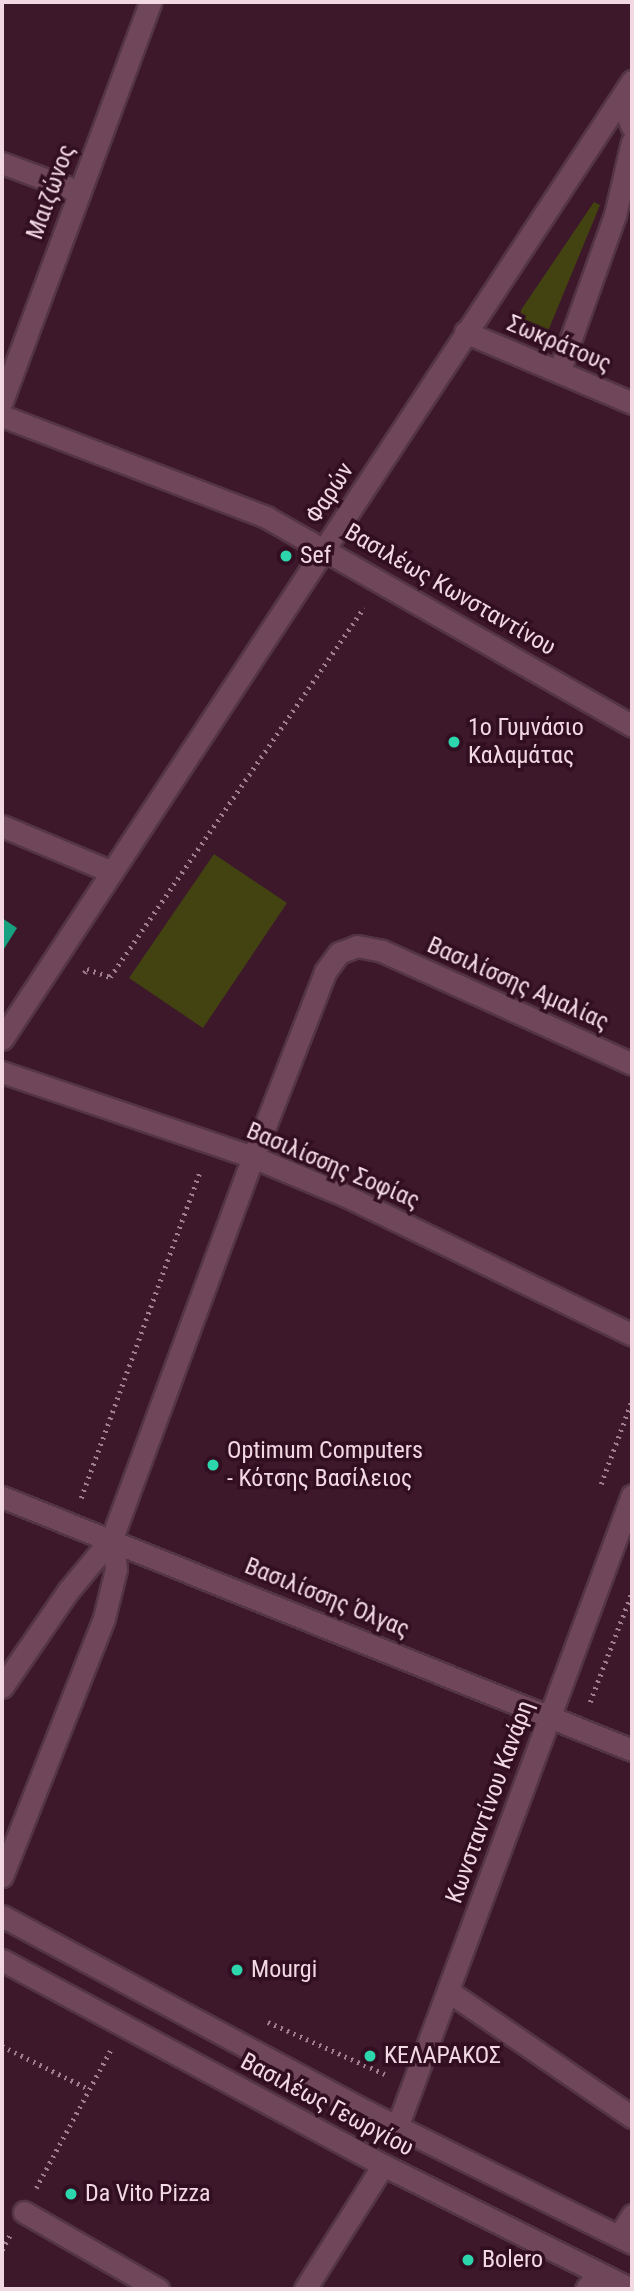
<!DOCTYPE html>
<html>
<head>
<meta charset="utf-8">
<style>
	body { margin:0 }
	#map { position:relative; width:634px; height:2291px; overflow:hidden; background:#3d182a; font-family:"Roboto Condensed",sans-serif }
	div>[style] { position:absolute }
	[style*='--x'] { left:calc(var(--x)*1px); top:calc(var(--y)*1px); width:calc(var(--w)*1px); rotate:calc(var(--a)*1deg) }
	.green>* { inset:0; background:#424311 }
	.building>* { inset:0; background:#17a180 }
	.path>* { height:4.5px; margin-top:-2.25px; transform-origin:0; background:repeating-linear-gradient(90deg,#9e7f8d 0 2px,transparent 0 7px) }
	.roads { filter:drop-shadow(2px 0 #543545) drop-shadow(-2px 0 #543545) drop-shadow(0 2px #543545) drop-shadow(0 -2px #543545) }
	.pedestrian>* { height:21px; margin:-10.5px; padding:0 10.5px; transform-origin:10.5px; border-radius:10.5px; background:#70475a }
	.minor>* { height:21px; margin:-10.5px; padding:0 10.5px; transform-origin:10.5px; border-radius:10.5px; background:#70475a }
	.tertiary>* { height:21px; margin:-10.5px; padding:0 10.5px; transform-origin:10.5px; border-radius:10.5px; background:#70475a }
	.secondary>* { height:21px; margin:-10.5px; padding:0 10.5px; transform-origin:10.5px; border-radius:10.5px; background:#70475a }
	.dots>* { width:19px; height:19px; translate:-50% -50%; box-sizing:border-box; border:4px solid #320e21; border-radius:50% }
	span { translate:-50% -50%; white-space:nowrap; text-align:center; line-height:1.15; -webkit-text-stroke:7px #320e21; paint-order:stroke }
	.street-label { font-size:24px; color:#f1d8e2 }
	.poi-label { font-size:24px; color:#f1d8e2 }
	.left { translate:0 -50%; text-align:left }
	.frame { position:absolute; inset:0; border:4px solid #f1d8e2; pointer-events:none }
</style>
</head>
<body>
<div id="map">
	<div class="green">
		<div style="clip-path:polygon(594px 202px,600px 205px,546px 336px,519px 325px,521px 310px)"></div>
		<div style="clip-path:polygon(214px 854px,287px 903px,203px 1028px,129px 978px)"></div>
	</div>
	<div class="building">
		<div style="clip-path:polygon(2px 918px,17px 928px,2px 952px)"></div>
	</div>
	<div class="path">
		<div style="--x:84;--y:973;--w:5;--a:-53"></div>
		<div style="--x:87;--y:969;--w:24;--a:19"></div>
		<div style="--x:110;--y:977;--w:448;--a:-55.5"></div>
		<div style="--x:601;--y:1484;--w:90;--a:-69.7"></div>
		<div style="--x:81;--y:1498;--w:348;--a:-70"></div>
		<div style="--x:590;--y:1702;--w:118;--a:-69.1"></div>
		<div style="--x:268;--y:2022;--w:128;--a:24"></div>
		<div style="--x:2;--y:2046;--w:97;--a:26.3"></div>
		<div style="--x:36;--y:2188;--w:156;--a:-61.6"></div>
		<div style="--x:2;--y:2250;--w:17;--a:-62"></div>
	</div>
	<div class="roads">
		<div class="pedestrian">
			<div style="--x:24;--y:2212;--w:155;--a:29.9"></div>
		</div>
		<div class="minor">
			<div style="--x:621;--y:100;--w:29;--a:68"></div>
			<div style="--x:2;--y:163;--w:83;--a:20.4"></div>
			<div style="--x:465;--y:332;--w:181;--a:23"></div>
			<div style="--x:559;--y:372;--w:167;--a:-70.4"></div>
			<div style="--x:615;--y:215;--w:75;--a:-76.9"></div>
			<div style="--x:2;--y:401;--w:426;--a:-69.6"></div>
			<div style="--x:2;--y:826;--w:119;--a:22.7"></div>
			<div style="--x:2;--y:1072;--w:265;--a:18.7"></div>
			<div style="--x:253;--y:1157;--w:99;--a:22.7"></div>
			<div style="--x:344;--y:1195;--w:320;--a:25.9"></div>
			<div style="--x:2;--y:1687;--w:116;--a:-55.5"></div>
			<div style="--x:68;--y:1591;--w:69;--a:-50.3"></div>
			<div style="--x:112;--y:1538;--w:406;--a:-69.7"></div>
			<div style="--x:253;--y:1157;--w:199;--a:-68.7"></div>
			<div style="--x:325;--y:972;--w:24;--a:-54"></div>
			<div style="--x:339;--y:953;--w:19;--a:-21"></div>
			<div style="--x:357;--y:946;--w:25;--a:11"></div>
			<div style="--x:382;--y:951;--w:274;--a:24.3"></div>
			<div style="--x:2;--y:1876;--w:277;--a:-68.4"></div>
			<div style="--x:104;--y:1618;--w:50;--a:-76.2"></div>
			<div style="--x:116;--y:1569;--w:31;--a:-97"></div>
			<div style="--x:448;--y:1991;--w:223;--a:34.4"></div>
			<div style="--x:397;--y:2127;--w:674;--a:-69.6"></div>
			<div style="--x:305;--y:2289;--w:146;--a:-57.8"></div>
		</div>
		<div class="tertiary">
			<div style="--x:2;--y:416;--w:283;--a:20.9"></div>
			<div style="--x:266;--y:517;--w:421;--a:29.7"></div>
			<div style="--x:2;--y:1497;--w:679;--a:21.88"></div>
			<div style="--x:619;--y:2236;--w:25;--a:-58"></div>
			<div style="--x:586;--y:2289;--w:20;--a:-53"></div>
		</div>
		<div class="secondary">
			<div style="--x:2;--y:1039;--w:1147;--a:-56.67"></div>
			<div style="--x:2;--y:1916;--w:415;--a:28.2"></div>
			<div style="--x:368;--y:2112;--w:295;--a:26.4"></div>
			<div style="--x:2;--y:1960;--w:433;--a:28.3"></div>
			<div style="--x:383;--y:2165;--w:277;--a:26.6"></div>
		</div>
	</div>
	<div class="dots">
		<div style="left:286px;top:556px;background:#2cd5ab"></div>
		<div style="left:454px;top:742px;background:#2cd5ab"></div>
		<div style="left:213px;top:1465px;background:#2cd5ab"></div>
		<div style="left:237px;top:1970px;background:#2cd5ab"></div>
		<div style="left:370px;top:2056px;background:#2cd5ab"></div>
		<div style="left:71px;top:2194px;background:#2cd5ab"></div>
		<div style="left:468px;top:2260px;background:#2cd5ab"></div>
	</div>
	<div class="street-label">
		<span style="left:51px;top:192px;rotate:-70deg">Μαιζώνος</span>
		<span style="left:559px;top:344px;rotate:23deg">Σωκράτους</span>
		<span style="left:330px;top:493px;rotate:-57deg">Φαρών</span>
		<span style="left:450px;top:590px;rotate:30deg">Βασιλέως Κωνσταντίνου</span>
		<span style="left:518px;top:984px;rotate:24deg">Βασιλίσσης Αμαλίας</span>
		<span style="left:333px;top:1166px;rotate:23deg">Βασιλίσσης Σοφίας</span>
		<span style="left:327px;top:1598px;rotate:22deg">Βασιλίσσης Όλγας</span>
		<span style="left:490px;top:1802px;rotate:-70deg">Κωνσταντίνου Κανάρη</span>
		<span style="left:327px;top:2105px;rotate:28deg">Βασιλέως Γεωργίου</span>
	</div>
	<div class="poi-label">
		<span class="left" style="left:300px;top:556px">Sef</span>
		<span class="left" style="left:468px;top:742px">1ο Γυμνάσιο<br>Καλαμάτας</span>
		<span class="left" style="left:227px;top:1465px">Optimum Computers<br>- Κότσης Βασίλειος</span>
		<span class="left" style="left:251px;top:1970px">Mourgi</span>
		<span class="left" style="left:384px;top:2056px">ΚΕΛΑΡΑΚΟΣ</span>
		<span class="left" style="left:85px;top:2194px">Da Vito Pizza</span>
		<span class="left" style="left:482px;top:2260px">Bolero</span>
	</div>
	<div class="frame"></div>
</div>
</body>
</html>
